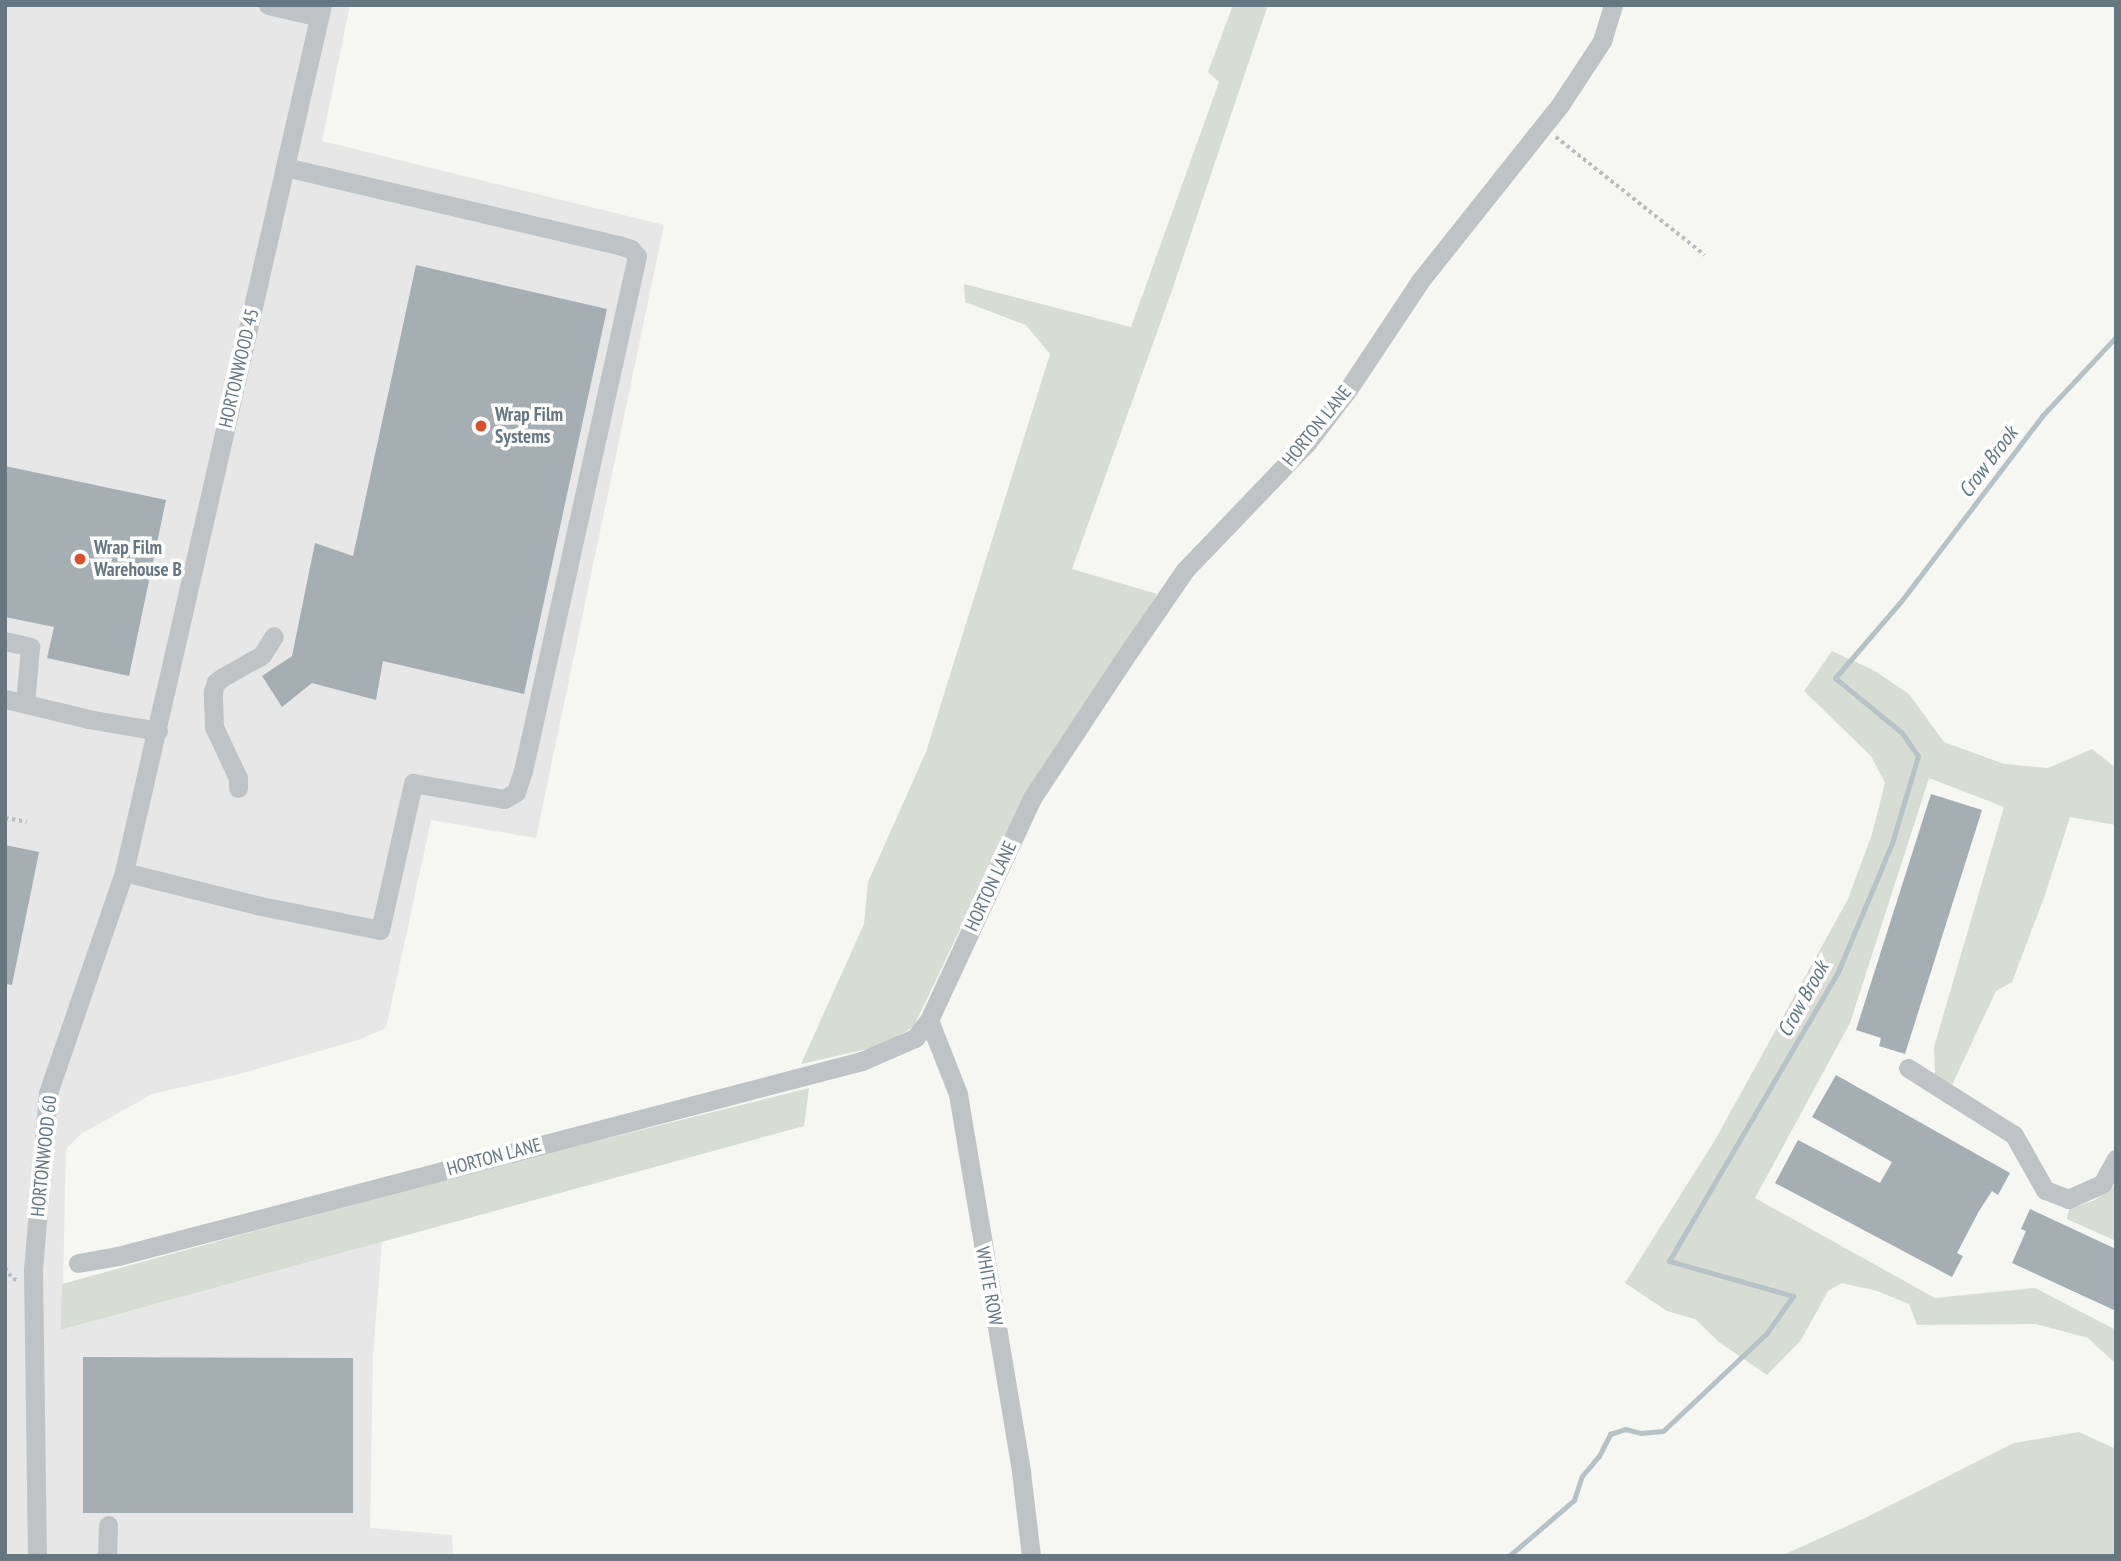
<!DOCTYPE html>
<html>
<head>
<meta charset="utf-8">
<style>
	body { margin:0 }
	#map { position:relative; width:2121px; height:1561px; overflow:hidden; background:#f6f6f2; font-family:"PT Sans Narrow",sans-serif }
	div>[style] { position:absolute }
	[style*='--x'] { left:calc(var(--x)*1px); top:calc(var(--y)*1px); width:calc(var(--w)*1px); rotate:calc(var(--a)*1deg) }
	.built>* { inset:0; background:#e6e7e6 }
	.green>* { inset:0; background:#d7dcd4 }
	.stream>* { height:5px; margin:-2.5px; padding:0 2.5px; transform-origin:2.5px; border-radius:2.5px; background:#b6c2c6 }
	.building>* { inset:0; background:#a5aeb3 }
	.path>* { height:3.5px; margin-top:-1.75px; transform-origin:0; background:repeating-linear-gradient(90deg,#b9bcbe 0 3.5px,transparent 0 7px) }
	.minor>* { height:19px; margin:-9.5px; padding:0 9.5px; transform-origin:9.5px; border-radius:9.5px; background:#bfc3c6 }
	.dots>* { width:19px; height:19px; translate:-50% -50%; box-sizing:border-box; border:4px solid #fff; border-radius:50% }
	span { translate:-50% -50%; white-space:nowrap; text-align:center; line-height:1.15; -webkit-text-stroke:7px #fff; paint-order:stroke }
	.street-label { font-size:19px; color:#667782 }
	.poi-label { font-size:19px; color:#667782; font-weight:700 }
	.left { translate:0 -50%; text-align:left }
	.water-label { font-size:21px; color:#61787f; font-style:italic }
	.frame { position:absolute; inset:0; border:7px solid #667782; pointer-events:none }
</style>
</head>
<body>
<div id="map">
	<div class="built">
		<div style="clip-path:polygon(5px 5px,350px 5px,322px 141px,664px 225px,536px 838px,431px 820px,386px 1028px,358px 1040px,239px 1074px,152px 1094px,81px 1134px,66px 1149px,62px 1330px,382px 1242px,373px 1355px,370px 1528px,452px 1535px,453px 1556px,5px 1556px)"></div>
	</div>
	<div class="green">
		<div style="clip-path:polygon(1233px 5px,1268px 5px,1170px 296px,1072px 569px,1157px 594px,987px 873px,914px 1026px,885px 1045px,801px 1064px,864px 924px,868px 882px,926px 752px,1050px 354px,1026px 325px,965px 302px,964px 284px,1131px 327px,1219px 82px,1208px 72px)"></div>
		<div style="clip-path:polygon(1832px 651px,1875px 671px,1909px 694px,1944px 742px,2004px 764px,2048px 768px,2092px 749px,2116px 768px,2116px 825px,2070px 817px,2045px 895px,2012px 982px,1996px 991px,1952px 1085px,1935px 1075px,1934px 1047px,2004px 807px,1929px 778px,1850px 1023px,1755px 1198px,1935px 1298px,2035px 1288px,2116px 1330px,2116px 1364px,2088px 1338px,2036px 1324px,1917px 1325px,1909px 1304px,1877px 1291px,1842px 1283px,1828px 1291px,1801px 1340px,1767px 1375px,1719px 1342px,1695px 1319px,1667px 1311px,1625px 1283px,1715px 1140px,1848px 899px,1872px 834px,1885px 783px,1871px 756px,1804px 691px)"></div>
		<div style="clip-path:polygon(809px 1088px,804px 1126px,61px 1330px,62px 1284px,437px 1181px)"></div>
		<div style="clip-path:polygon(2116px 1184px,2116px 1241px,2067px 1219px,2069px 1209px,2095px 1200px)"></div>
		<div style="clip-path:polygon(2079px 1432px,2116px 1449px,2116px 1556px,1781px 1556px,1867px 1517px,2014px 1443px)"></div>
	</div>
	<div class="stream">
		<div style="--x:2116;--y:208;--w:7;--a:90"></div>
		<div style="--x:1509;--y:1556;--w:86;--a:-40.7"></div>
		<div style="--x:1574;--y:1500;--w:25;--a:-72"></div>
		<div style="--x:1582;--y:1476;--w:26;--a:-50"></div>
		<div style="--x:1599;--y:1456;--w:25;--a:-63"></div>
		<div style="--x:1610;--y:1434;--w:16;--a:-18"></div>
		<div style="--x:1625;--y:1429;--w:16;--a:14"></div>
		<div style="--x:1641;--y:1433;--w:22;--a:-5"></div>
		<div style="--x:1663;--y:1431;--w:141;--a:-43.3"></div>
		<div style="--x:1766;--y:1334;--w:47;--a:-54.6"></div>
		<div style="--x:1793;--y:1296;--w:129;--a:-164.2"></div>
		<div style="--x:1669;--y:1261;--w:333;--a:-59.7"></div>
		<div style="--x:1837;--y:974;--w:142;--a:-67.2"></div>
		<div style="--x:1892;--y:843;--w:91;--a:-73.4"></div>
		<div style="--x:1918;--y:756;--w:29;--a:-125"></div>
		<div style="--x:1901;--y:732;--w:85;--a:-140.7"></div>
		<div style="--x:1835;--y:678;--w:103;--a:-49.3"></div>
		<div style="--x:1902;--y:600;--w:231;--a:-52.7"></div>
		<div style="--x:2042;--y:416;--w:108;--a:-46.9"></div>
	</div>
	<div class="building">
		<div style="clip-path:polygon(416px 265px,607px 309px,524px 694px,383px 661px,376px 700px,312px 683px,282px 707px,262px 676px,292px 656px,315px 543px,353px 556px)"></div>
		<div style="clip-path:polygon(5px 466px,166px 500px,129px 676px,47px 658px,54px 627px,5px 617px)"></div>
		<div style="clip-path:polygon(1931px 794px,1982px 810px,1905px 1054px,1879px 1046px,1881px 1038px,1856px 1030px)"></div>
		<div style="clip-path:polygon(5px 845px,39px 852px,12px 985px,5px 984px)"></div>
		<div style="clip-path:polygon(1836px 1075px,2010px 1173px,1998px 1195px,1992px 1191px,1979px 1211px,1957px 1253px,1963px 1256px,1952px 1277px,1775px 1183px,1798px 1140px,1880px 1183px,1892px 1162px,1812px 1117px)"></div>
		<div style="clip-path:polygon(2030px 1209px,2116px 1249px,2116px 1311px,2012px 1263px,2026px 1231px,2021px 1229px)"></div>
		<div style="clip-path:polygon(83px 1357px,353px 1358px,353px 1513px,83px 1513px)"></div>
	</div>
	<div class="path">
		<div style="--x:1556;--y:137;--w:190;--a:38.4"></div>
		<div style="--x:5;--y:818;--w:22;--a:10"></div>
		<div style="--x:5;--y:1268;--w:14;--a:54"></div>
		<div style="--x:13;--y:1279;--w:4;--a:14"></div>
	</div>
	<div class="minor">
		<div style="--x:268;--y:5;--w:52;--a:13.2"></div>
		<div style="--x:5;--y:641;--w:26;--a:13"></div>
		<div style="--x:30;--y:647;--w:57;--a:95"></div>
		<div style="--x:5;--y:699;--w:85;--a:13.5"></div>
		<div style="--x:88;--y:719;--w:71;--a:9.7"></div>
		<div style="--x:238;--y:788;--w:10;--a:-90"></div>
		<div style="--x:238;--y:778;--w:56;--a:-115.2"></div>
		<div style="--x:214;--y:727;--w:36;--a:-92"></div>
		<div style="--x:213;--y:691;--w:9;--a:-72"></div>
		<div style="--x:216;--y:682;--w:9;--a:-36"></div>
		<div style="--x:223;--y:677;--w:45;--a:-29.4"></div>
		<div style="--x:262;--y:655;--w:22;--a:-58"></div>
		<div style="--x:124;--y:872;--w:136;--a:14"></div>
		<div style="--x:256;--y:905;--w:126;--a:11.4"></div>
		<div style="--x:380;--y:930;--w:151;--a:-77.3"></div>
		<div style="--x:413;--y:783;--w:92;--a:10"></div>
		<div style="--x:504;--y:799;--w:14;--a:-30"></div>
		<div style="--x:516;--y:792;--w:22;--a:-72"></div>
		<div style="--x:523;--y:771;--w:527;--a:-77.52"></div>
		<div style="--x:637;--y:256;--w:9;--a:-131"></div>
		<div style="--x:631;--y:249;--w:14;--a:-163"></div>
		<div style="--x:618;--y:245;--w:342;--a:-166.8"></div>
		<div style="--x:929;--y:1020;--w:79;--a:68.6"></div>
		<div style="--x:958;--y:1094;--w:383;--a:80.5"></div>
		<div style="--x:1021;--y:1472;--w:85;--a:83.2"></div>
		<div style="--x:1908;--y:1068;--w:125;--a:32.3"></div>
		<div style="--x:2014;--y:1135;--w:63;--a:60.6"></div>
		<div style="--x:2045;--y:1190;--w:25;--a:21"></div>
		<div style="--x:2068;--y:1199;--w:37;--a:-24"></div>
		<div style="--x:2102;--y:1184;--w:29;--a:-61"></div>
		<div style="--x:78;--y:1263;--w:41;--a:-9.9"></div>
		<div style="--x:118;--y:1256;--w:769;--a:-14.69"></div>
		<div style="--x:862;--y:1061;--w:58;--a:-23.5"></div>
		<div style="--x:915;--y:1038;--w:23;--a:-52"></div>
		<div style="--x:929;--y:1020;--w:245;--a:-65.1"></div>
		<div style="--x:1032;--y:798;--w:178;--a:-56.5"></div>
		<div style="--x:1130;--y:650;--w:97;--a:-55.5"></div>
		<div style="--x:1185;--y:570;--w:176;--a:-46.2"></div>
		<div style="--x:1307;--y:443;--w:69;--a:-52.6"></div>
		<div style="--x:1349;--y:388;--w:128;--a:-56.4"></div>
		<div style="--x:1420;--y:281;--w:225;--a:-51.5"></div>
		<div style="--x:1560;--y:105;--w:77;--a:-56.7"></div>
		<div style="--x:1602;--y:41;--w:38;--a:-73"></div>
		<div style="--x:37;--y:1556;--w:287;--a:-90.8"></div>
		<div style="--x:33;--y:1269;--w:177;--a:-85.1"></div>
		<div style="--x:48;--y:1093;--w:234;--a:-71"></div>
		<div style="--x:124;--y:872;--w:889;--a:-77.14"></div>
		<div style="--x:107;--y:1556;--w:31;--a:-88"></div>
	</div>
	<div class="dots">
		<div style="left:481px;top:426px;background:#dd4e2b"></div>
		<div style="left:80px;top:559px;background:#dd4e2b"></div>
	</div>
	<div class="street-label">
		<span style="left:239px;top:368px;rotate:-77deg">HORTONWOOD 45</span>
		<span style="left:1317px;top:426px;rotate:-51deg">HORTON LANE</span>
		<span style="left:991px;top:886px;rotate:-65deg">HORTON LANE</span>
		<span style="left:44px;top:1156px;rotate:-84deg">HORTONWOOD 60</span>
		<span style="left:494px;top:1157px;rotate:-15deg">HORTON LANE</span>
		<span style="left:989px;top:1286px;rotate:80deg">WHITE ROW</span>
	</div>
	<div class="poi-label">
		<span class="left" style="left:495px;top:426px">Wrap Film<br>Systems</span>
		<span class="left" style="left:94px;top:559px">Wrap Film<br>Warehouse B</span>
	</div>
	<div class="water-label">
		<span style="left:1988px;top:462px;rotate:-53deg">Crow Brook</span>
		<span style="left:1803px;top:999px;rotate:-61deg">Crow Brook</span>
	</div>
	<div class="frame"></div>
</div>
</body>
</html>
